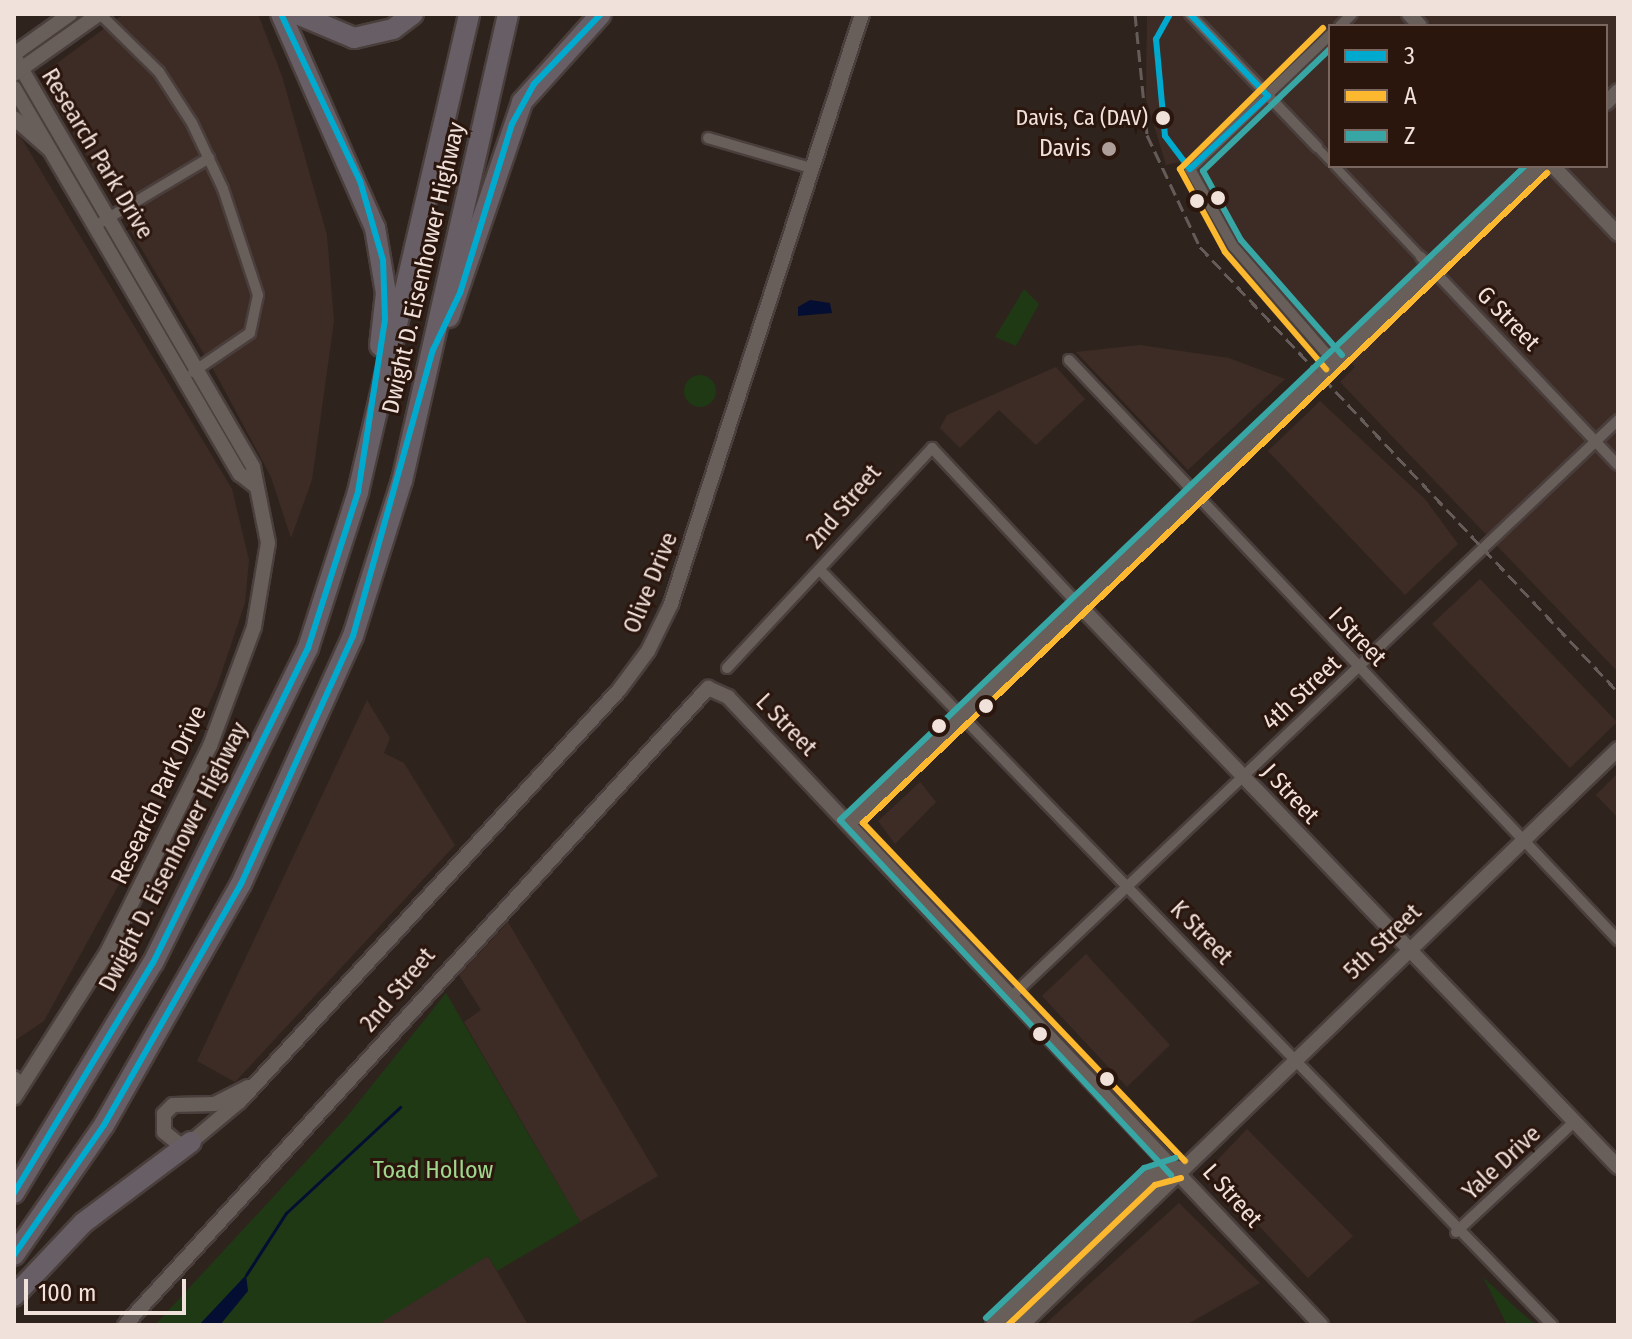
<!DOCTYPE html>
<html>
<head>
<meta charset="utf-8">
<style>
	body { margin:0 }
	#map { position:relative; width:1632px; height:1339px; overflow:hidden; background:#2f231e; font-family:"Fira Sans Condensed",sans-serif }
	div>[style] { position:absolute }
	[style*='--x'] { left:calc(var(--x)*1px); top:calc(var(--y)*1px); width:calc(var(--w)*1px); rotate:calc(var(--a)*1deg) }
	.commercial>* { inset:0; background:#3d2c25 }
	.green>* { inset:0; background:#1f3914 }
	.round { border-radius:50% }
	.water>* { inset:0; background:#040e32 }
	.stream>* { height:3px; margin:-1.5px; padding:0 1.5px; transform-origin:1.5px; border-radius:1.5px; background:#040e32 }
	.roads { filter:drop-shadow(2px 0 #4a3f3c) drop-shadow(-2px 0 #4a3f3c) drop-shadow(0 2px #4a3f3c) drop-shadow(0 -2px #4a3f3c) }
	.pedestrian>* { height:8px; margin:-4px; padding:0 4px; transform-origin:4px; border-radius:4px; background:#685e5a }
	.minor>* { height:10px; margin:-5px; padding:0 5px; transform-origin:5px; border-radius:5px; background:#685e5a }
	.tertiary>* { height:14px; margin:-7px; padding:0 7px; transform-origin:7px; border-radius:7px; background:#685e5a }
	.secondary>* { height:14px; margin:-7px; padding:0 7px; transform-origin:7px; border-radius:7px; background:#685e5a }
	.motorway>* { height:20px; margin:-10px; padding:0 10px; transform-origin:10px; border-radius:10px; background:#675f65 }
	.rail>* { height:3px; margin-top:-1.5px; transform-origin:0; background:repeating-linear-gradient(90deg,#655b58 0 12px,transparent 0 18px) }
	.bus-1>* { height:6px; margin:-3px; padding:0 3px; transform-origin:3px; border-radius:3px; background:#00a9ce }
	.bus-2>* { height:6px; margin:-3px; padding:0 3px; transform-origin:3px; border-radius:3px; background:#fcb82e }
	.bus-3>* { height:6px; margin:-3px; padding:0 3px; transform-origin:3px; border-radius:3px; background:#37a6a5 }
	.dots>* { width:22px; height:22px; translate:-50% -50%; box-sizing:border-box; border:4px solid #2b160e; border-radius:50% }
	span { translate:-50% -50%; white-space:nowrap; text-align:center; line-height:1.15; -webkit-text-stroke:6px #2b160e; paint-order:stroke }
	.bus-label { font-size:22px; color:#f1e1db }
	.right { translate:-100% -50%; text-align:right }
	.poi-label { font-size:24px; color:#f1e1db }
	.street-label { font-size:24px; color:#f1e1db }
	.park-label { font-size:24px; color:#9fd78e }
	.frame { position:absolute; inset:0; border:16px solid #f1e1db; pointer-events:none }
	.legend { position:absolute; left:1328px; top:24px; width:280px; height:144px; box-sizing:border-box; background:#2b160e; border:2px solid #7a6760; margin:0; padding:10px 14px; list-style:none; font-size:24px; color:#f1e1db }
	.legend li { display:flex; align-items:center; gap:16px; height:40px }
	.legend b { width:40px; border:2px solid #7a6760 }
	.scale { position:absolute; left:24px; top:1279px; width:162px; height:36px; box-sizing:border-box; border:4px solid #f1e1db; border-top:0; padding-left:10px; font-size:24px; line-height:28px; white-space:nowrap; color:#f1e1db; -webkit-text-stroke:6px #2b160e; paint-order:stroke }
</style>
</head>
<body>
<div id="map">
	<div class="commercial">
		<div style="clip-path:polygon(124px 14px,258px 14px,282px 76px,327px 235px,334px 321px,312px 480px,291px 538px,271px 477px,217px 376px,43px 83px,45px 72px)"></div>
		<div style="clip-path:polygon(evenodd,1147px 14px,1618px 14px,1618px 672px,1340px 382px,1355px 367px,1342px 354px,1334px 362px,1219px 226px,1199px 182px,1179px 162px,1166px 165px,1146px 99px,1147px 14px,1330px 26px,1606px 26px,1606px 166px,1330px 166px,1330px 26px)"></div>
		<div style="clip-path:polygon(14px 126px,232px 489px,249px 560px,245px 603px,217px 686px,163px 804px,44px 1021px,14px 1041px)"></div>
		<div style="clip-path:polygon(1140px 345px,1229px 358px,1285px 379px,1188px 470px,1076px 352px)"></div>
		<div style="clip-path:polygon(1056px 367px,1085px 399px,1036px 445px,999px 410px,960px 448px,940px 428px,947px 415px)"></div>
		<div style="clip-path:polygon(1320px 401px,1425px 499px,1458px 544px,1405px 595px,1268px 451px)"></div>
		<div style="clip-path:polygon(1480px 579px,1617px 722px,1570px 768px,1432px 624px)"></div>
		<div style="clip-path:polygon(367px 700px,390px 738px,384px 753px,404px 763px,455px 845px,235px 1082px,197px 1061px)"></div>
		<div style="clip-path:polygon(1618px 773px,1618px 818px,1596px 795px)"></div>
		<div style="clip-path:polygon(920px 782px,936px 802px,895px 844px,878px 821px)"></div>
		<div style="clip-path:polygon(508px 922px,658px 1176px,580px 1222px,464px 1022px,481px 1010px,459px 975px)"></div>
		<div style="clip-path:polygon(1086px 954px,1170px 1045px,1127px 1087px,1042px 996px)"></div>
		<div style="clip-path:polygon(1247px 1129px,1353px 1236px,1308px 1278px,1207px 1171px)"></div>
		<div style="clip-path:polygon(1179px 1203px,1260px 1283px,1186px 1325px,1044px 1325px)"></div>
		<div style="clip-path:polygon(488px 1256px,528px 1325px,377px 1325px,374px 1320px)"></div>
	</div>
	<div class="green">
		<div style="clip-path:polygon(1024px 289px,1039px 304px,1016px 346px,995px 337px)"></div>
		<div class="round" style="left:684px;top:375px;width:32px;height:32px"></div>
		<div style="clip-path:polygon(446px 993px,580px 1222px,497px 1271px,488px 1256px,377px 1325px,155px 1325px,345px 1119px)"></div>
		<div style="clip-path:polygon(1483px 1277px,1517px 1309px,1536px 1325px,1507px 1325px)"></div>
	</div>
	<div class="water">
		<div style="clip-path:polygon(810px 300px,830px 303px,832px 313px,798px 316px,798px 307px)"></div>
		<div style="clip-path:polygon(246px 1275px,248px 1291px,220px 1325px,199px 1325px)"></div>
	</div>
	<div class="stream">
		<div style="--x:246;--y:1275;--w:74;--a:-57.2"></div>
		<div style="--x:286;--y:1213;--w:156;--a:-42.9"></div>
	</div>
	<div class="roads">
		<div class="pedestrian">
			<div style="--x:1317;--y:147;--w:19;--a:47"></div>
			<div style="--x:1335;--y:166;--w:125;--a:46.6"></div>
		</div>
		<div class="minor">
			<div style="--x:100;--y:14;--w:83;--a:44.5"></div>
			<div style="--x:159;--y:72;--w:61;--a:57.1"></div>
			<div style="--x:192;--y:123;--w:73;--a:64.8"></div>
			<div style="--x:223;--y:189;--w:112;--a:71.7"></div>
			<div style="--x:258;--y:295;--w:39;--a:102"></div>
			<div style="--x:250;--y:333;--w:69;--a:145.6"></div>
			<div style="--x:1190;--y:14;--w:184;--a:46.3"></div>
			<div style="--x:1340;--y:26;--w:17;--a:-45"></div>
			<div style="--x:1330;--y:35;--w:194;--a:136.3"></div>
			<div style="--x:1190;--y:169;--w:88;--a:60.8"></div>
			<div style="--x:1233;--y:246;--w:154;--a:49"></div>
			<div style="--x:708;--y:138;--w:110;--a:16.3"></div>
			<div style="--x:95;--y:226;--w:133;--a:-30.8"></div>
			<div style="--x:1421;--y:257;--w:286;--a:46.6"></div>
			<div style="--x:1069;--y:360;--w:799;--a:46.57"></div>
			<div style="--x:820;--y:570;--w:1052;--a:45.89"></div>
			<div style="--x:727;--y:668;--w:301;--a:-47"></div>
			<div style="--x:932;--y:448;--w:214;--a:46.9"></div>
			<div style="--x:1013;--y:995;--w:835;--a:-43.54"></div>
			<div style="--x:14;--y:1076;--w:12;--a:35"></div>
			<div style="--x:1456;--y:1232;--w:161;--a:-43"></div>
		</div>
		<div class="tertiary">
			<div style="--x:1409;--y:14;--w:16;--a:47"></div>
			<div style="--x:14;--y:56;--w:475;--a:59.8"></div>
			<div style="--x:253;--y:467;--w:77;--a:78.8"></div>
			<div style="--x:268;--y:543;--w:85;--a:99.5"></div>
			<div style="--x:254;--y:627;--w:127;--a:110.3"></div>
			<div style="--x:210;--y:746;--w:229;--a:116.5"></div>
			<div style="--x:108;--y:951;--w:174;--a:122.6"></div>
			<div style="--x:14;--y:88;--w:447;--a:59.7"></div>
			<div style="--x:240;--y:474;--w:18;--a:38"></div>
			<div style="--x:1606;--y:103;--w:17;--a:-45"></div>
			<div style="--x:1553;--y:166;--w:94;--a:46.3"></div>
			<div style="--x:1078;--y:604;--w:780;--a:46.19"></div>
			<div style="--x:849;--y:823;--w:953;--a:-43.56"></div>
			<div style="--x:248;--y:1087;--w:37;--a:153"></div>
			<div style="--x:215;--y:1104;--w:42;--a:178.6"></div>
			<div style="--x:173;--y:1105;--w:13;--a:135"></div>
			<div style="--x:164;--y:1114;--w:18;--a:90"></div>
			<div style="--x:164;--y:1132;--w:19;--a:39"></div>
			<div style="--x:179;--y:1144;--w:12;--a:-9"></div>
			<div style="--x:191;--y:1142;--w:64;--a:-39.9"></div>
			<div style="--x:240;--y:1101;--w:559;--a:-47.32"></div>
			<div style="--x:619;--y:690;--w:49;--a:-53.4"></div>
			<div style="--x:648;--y:651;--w:52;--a:-63.9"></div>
			<div style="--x:671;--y:604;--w:620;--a:-72.06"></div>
			<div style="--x:125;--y:1325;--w:864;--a:-47.53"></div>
			<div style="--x:708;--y:688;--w:22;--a:24"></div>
			<div style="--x:728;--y:697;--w:864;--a:46.64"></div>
		</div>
		<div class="secondary">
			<div style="--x:14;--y:54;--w:69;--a:-35.5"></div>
			<div style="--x:14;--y:74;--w:104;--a:-35.2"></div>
			<div style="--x:14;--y:118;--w:48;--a:41.6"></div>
			<div style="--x:993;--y:1325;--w:216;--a:-43.5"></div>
			<div style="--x:1150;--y:1176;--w:29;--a:-16"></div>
			<div style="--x:1022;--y:1325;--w:829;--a:-44.02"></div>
		</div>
		<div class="motorway">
			<div style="--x:281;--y:14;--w:234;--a:66.3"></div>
			<div style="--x:375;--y:228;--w:66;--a:80.4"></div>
			<div style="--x:386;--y:293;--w:53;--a:96.5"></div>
			<div style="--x:297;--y:14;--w:62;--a:22.8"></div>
			<div style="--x:354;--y:38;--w:40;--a:-13"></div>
			<div style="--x:393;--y:29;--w:25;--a:-37"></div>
			<div style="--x:449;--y:317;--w:227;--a:-71.2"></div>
			<div style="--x:522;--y:102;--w:118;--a:-48.1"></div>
			<div style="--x:14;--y:1193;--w:269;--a:-58.9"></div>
			<div style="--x:153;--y:963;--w:351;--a:-63.8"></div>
			<div style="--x:308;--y:648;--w:164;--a:-72.2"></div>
			<div style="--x:358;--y:492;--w:491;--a:-76.9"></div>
			<div style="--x:14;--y:1255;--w:158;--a:-55.3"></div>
			<div style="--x:104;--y:1125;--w:277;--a:-60.4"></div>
			<div style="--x:241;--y:884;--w:272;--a:-65.7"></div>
			<div style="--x:353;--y:636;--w:163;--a:-72.5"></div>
			<div style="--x:402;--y:481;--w:479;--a:-77.2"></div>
			<div style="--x:14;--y:1296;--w:100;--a:-46.6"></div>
			<div style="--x:83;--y:1223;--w:135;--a:-36.9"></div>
		</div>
	</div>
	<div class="rail">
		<div style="--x:1135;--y:14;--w:122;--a:84.3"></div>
		<div style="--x:1147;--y:135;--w:124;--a:64.7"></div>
		<div style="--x:1200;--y:247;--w:611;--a:46.79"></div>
	</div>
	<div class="bus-1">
		<div style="--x:1170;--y:14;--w:29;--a:119"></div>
		<div style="--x:1156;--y:39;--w:97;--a:84.7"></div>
		<div style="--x:1165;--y:136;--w:41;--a:52.9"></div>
		<div style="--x:1190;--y:169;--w:107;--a:-43.1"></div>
		<div style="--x:1268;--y:96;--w:113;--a:-133.6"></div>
		<div style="--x:14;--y:1193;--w:269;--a:-58.9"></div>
		<div style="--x:153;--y:963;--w:351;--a:-63.8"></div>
		<div style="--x:308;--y:648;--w:164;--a:-72.2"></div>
		<div style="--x:358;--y:492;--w:175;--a:-81.1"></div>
		<div style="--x:385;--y:319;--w:59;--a:-91.9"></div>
		<div style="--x:383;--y:260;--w:82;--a:-106.2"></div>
		<div style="--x:360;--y:181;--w:185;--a:-115.3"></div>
		<div style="--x:14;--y:1255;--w:158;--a:-55.3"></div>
		<div style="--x:104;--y:1125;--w:277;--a:-60.4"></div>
		<div style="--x:241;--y:884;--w:272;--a:-65.7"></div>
		<div style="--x:353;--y:636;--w:297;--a:-74.4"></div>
		<div style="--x:433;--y:350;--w:63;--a:-64.7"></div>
		<div style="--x:460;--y:293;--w:177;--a:-72.9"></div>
		<div style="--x:512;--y:124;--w:46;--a:-61.2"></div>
		<div style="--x:534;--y:84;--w:97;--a:-46.3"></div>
	</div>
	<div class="bus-2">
		<div style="--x:1323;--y:28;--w:201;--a:135.4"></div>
		<div style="--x:1180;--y:169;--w:94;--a:61.5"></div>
		<div style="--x:1225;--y:252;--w:155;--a:49.2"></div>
		<div style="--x:1185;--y:1161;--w:467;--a:-133.6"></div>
		<div style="--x:863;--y:823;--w:944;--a:-43.54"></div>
		<div style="--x:1008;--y:1325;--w:203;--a:-43.6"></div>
		<div style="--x:1155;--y:1185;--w:27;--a:-15"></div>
	</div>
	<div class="bus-3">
		<div style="--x:1330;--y:49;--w:176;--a:136.2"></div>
		<div style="--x:1203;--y:171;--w:79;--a:61.2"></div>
		<div style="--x:1241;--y:240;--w:153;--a:48.7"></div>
		<div style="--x:1171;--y:1175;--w:485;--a:-133"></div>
		<div style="--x:840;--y:820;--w:947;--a:-43.67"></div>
		<div style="--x:986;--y:1318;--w:218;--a:-43.5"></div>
		<div style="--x:1144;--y:1168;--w:33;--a:-18"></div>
	</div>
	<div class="dots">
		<div style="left:1163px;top:118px;background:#f1e1db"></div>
		<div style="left:1109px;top:149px;background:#ad9e99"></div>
		<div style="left:1218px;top:198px;background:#f1e1db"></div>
		<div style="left:1197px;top:201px;background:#f1e1db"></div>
		<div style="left:986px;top:706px;background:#f1e1db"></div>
		<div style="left:939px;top:726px;background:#f1e1db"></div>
		<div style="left:1040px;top:1034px;background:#f1e1db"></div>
		<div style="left:1107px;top:1079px;background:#f1e1db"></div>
	</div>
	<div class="bus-label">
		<span class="right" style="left:1148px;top:118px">Davis, Ca (DAV)</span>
	</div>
	<div class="poi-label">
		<span class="right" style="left:1091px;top:149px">Davis</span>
	</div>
	<div class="street-label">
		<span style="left:97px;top:154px;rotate:59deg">Research Park Drive</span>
		<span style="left:424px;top:268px;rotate:-77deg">Dwight D. Eisenhower Highway</span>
		<span style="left:1508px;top:319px;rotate:46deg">G Street</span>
		<span style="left:844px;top:507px;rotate:-50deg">2nd Street</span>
		<span style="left:651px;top:583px;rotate:-68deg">Olive Drive</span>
		<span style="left:1357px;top:637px;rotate:46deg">I Street</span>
		<span style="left:1302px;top:693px;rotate:-43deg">4th Street</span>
		<span style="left:786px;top:725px;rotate:46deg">L Street</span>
		<span style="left:1290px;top:794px;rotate:47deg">J Street</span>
		<span style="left:159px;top:795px;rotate:-65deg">Research Park Drive</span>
		<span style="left:174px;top:857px;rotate:-63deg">Dwight D. Eisenhower Highway</span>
		<span style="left:1201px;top:933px;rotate:46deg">K Street</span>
		<span style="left:1383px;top:942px;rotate:-44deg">5th Street</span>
		<span style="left:398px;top:990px;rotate:-50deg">2nd Street</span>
		<span style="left:1502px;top:1163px;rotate:-43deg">Yale Drive</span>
		<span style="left:1232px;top:1196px;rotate:48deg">L Street</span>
	</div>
	<div class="park-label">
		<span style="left:433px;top:1171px">Toad Hollow</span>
	</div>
	<div class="frame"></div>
	<ul class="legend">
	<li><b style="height:10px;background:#00a9ce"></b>3</li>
	<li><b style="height:10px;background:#fcb82e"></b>A</li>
	<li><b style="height:10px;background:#37a6a5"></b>Z</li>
	</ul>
	<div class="scale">100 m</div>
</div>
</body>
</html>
